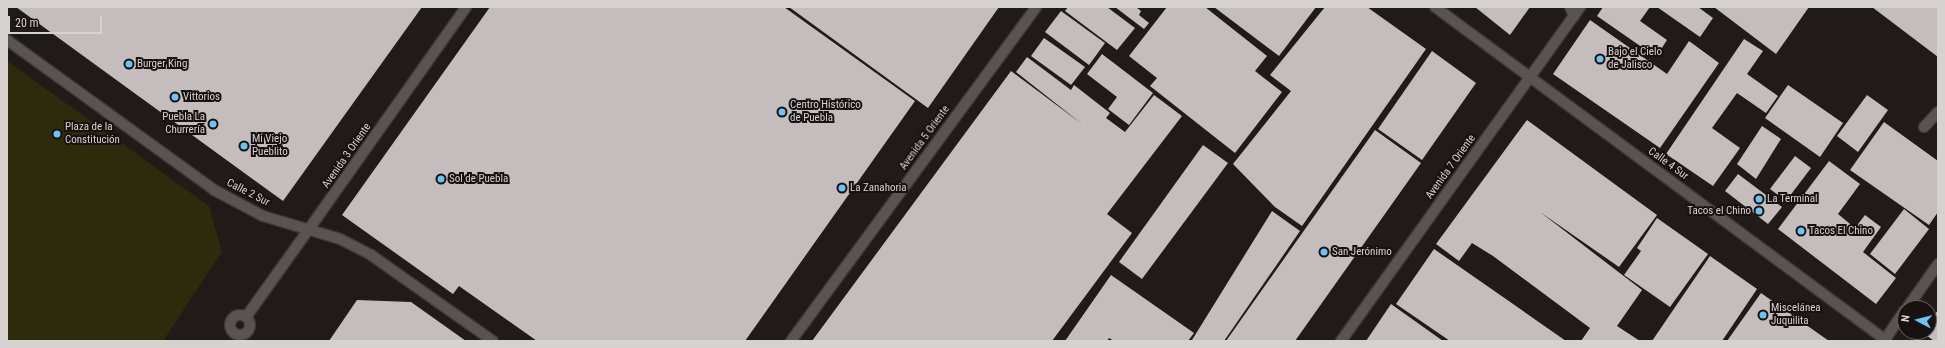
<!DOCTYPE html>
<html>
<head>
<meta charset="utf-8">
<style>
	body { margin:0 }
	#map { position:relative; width:1945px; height:348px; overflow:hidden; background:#201a19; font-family:"Roboto Condensed",sans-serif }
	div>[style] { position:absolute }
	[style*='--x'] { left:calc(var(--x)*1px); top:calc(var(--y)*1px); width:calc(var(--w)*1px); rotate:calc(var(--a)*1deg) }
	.green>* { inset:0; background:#2d2b0b }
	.building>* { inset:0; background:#c4bcbd }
	.roads { filter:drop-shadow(1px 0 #3b3736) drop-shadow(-1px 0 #3b3736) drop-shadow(0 1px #3b3736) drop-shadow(0 -1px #3b3736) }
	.service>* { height:10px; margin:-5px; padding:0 5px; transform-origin:5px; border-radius:5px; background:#5a5351 }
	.pedestrian>* { height:10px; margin:-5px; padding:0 5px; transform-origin:5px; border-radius:5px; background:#5a5351 }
	.pedestrian>.ring { margin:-5px; padding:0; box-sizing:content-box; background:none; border:10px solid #5a5351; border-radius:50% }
	.minor>* { height:10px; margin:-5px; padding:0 5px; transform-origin:5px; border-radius:5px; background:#5a5351 }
	.tertiary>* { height:10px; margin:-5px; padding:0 5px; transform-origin:5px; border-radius:5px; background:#5a5351 }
	.dots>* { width:11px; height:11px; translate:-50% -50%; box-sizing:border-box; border:2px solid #171110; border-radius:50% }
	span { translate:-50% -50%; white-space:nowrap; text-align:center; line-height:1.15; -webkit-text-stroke:4px #171110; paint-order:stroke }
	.poi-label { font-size:11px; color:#d6d2d0 }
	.left { translate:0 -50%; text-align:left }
	.right { translate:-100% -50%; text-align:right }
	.street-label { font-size:11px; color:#d6d2d0 }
	.frame { position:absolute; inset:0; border:8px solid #d6d2d0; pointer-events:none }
	.north { position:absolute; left:1897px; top:300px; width:40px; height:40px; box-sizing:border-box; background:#171110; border:1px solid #635e5d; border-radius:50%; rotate:277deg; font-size:11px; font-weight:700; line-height:16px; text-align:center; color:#d6d2d0 }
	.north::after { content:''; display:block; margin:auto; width:14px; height:18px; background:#70c1f4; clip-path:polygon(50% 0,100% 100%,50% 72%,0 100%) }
	.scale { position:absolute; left:8px; top:16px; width:94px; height:18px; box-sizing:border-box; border:2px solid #d6d2d0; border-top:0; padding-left:5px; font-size:12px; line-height:14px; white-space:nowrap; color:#d6d2d0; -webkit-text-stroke:3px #171110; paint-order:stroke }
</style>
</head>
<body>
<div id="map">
	<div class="green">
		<div style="clip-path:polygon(7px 61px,209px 206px,222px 252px,163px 341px,7px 341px)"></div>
	</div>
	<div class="building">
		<div style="clip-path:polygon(16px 7px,422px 7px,283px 201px)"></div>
		<div style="clip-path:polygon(490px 7px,784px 7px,915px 101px,745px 341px,537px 341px,459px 286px,453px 294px,342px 215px)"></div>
		<div style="clip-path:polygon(789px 7px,999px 7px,928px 108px)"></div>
		<div style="clip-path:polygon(1068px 7px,1107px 7px,1135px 28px,1117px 50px,1065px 11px)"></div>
		<div style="clip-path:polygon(1115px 7px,1136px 7px,1141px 11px,1139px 15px,1149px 23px,1144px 29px)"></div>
		<div style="clip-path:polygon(1167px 7px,1205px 7px,1267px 56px,1255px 71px,1282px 92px,1235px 153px,1150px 86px,1157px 78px,1129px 56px)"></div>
		<div style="clip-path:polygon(1214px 7px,1316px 7px,1279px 56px)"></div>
		<div style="clip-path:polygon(1325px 7px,1367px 7px,1426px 49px,1302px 226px,1275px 207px,1233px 164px,1291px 91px,1270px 75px)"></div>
		<div style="clip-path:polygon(1475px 7px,1530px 7px,1510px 35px)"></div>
		<div style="clip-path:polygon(1603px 7px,1650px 7px,1640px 21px,1667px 40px,1656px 57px,1597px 16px)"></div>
		<div style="clip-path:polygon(1657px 7px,1698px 7px,1713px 18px,1700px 37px)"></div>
		<div style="clip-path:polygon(1714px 7px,1809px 7px,1776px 54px)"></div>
		<div style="clip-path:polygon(1872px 7px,1938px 7px,1938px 57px)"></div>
		<div style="clip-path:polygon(1061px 11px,1105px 43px,1089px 65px,1045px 32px)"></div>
		<div style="clip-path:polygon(1590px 20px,1667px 74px,1689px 41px,1719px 63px,1660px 148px,1553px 74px)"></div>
		<div style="clip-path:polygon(1044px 38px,1085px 67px,1071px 85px,1031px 56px)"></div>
		<div style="clip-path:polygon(1744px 39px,1763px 51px,1747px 74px,1778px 96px,1766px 113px,1737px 93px,1712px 128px,1740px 148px,1713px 186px,1666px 154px)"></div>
		<div style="clip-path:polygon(1432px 51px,1476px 83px,1422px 160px,1378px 129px)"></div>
		<div style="clip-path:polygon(1102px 54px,1153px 93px,1129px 125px,1108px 109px,1117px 97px,1087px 74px)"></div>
		<div style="clip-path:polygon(1027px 57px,1071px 90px,1074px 85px,1110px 113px,1106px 118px,1125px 132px,1154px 95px,1182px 116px,1107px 214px,1132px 233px,1052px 341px,812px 341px,1011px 71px,1082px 124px,1016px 72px)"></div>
		<div style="clip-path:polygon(1788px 85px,1843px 123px,1820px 157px,1765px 118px)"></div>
		<div style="clip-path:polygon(1867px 95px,1888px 110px,1858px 152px,1837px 136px)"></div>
		<div style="clip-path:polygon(1527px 120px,1657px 215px,1619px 267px,1540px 212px,1642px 290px,1617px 326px,1640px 341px,1581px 341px,1590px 328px,1493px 256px,1472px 243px,1459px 261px,1436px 244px)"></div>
		<div style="clip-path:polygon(1884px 122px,1938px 161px,1938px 212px,1929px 225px,1850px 170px)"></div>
		<div style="clip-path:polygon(1762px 126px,1781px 139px,1756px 179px,1737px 164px)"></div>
		<div style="clip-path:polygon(1375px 130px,1421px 163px,1295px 341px,1226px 341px)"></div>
		<div style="clip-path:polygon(1203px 145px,1228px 163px,1142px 279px,1119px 262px)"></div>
		<div style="clip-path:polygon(1795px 156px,1811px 168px,1786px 201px,1770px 189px)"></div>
		<div style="clip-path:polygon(1829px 161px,1860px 184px,1838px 214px,1855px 228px,1865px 215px,1881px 227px,1863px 252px,1896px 278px,1876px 304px,1778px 229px)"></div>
		<div style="clip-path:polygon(1738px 174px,1782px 207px,1768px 224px,1725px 191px)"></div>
		<div style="clip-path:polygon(1904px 209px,1929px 229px,1895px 274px,1870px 254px)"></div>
		<div style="clip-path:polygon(1272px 211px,1300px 231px,1224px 341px,1193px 341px,1192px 340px)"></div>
		<div style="clip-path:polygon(1657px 218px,1708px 254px,1670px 307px,1624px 275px,1641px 251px,1637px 248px)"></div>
		<div style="clip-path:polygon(1434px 249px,1566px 341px,1450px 341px,1396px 304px)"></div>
		<div style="clip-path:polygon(1710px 256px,1757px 289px,1722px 341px,1652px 341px)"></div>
		<div style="clip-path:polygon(1111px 275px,1194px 333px,1188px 341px,1114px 341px,1109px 338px,1107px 341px,1065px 341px)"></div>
		<div style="clip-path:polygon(1761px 293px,1829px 341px,1727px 341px)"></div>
		<div style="clip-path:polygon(357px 300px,411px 302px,466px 341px,329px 341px)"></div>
		<div style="clip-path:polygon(1391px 304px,1443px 341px,1366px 341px)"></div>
		<div style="clip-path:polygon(1938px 310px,1938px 341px,1934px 341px,1922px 332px,1929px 332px,1929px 323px)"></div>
	</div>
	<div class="roads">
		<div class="service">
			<div style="--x:1924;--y:127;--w:21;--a:-47"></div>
		</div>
		<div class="pedestrian">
			<div style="--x:1570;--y:7;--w:10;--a:66"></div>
			<div class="ring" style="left:230px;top:315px;width:10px;height:10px"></div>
			<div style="--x:246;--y:317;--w:108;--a:-54.4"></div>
		</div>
		<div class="minor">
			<div style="--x:1435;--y:7;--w:562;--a:36.46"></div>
			<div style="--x:309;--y:229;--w:272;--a:-54.7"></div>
			<div style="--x:1907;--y:308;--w:54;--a:-54.8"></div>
			<div style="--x:791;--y:341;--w:414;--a:-53.7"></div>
			<div style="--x:1341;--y:341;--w:411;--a:-54.4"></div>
			<div style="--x:1884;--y:341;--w:37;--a:-56"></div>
		</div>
		<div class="tertiary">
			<div style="--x:7;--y:40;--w:256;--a:35.9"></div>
			<div style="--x:214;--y:190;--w:55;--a:28"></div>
			<div style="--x:263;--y:216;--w:80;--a:16.6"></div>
			<div style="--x:340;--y:239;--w:35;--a:27"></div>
			<div style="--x:371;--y:255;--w:149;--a:35.2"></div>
		</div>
	</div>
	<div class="dots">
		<div style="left:1600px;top:59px;background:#70c1f4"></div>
		<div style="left:129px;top:64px;background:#70c1f4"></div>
		<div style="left:175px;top:97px;background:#70c1f4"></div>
		<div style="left:782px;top:112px;background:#70c1f4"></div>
		<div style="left:213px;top:124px;background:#70c1f4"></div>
		<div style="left:57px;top:134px;background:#70c1f4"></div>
		<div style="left:244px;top:146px;background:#70c1f4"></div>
		<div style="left:441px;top:179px;background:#70c1f4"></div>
		<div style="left:842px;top:188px;background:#70c1f4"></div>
		<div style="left:1759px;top:199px;background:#70c1f4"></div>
		<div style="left:1759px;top:211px;background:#70c1f4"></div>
		<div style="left:1801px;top:231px;background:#70c1f4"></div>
		<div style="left:1324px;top:252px;background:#70c1f4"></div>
		<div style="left:1763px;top:315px;background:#70c1f4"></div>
	</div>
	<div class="poi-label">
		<span class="left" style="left:1608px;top:59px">Bajo el Cielo<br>de Jalisco</span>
		<span class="left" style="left:137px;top:64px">Burger King</span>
		<span class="left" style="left:183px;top:97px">Vittorios</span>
		<span class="left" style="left:790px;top:112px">Centro Histórico<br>de Puebla</span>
		<span class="right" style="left:205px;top:124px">Puebla La<br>Churrería</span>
		<span class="left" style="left:65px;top:134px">Plaza de la<br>Constitución</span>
		<span class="left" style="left:252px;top:146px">Mi Viejo<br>Pueblito</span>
		<span class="left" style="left:449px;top:179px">Sol de Puebla</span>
		<span class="left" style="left:850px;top:188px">La Zanahoria</span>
		<span class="left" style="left:1767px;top:199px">La Terminal</span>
		<span class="right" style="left:1751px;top:211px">Tacos el Chino</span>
		<span class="left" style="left:1809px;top:231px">Tacos El Chino</span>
		<span class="left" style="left:1332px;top:252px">San Jerónimo</span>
		<span class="left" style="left:1771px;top:315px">Miscelánea<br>Juquilita</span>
	</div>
	<div class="street-label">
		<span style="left:925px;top:138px;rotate:-54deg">Avenida 5 Oriente</span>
		<span style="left:347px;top:156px;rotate:-55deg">Avenida 3 Oriente</span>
		<span style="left:1668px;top:164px;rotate:36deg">Calle 4 Sur</span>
		<span style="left:1451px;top:167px;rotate:-54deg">Avenida 7 Oriente</span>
		<span style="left:248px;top:193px;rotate:27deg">Calle 2 Sur</span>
	</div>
	<div class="frame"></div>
	<div class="north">N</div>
	<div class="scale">20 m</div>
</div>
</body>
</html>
